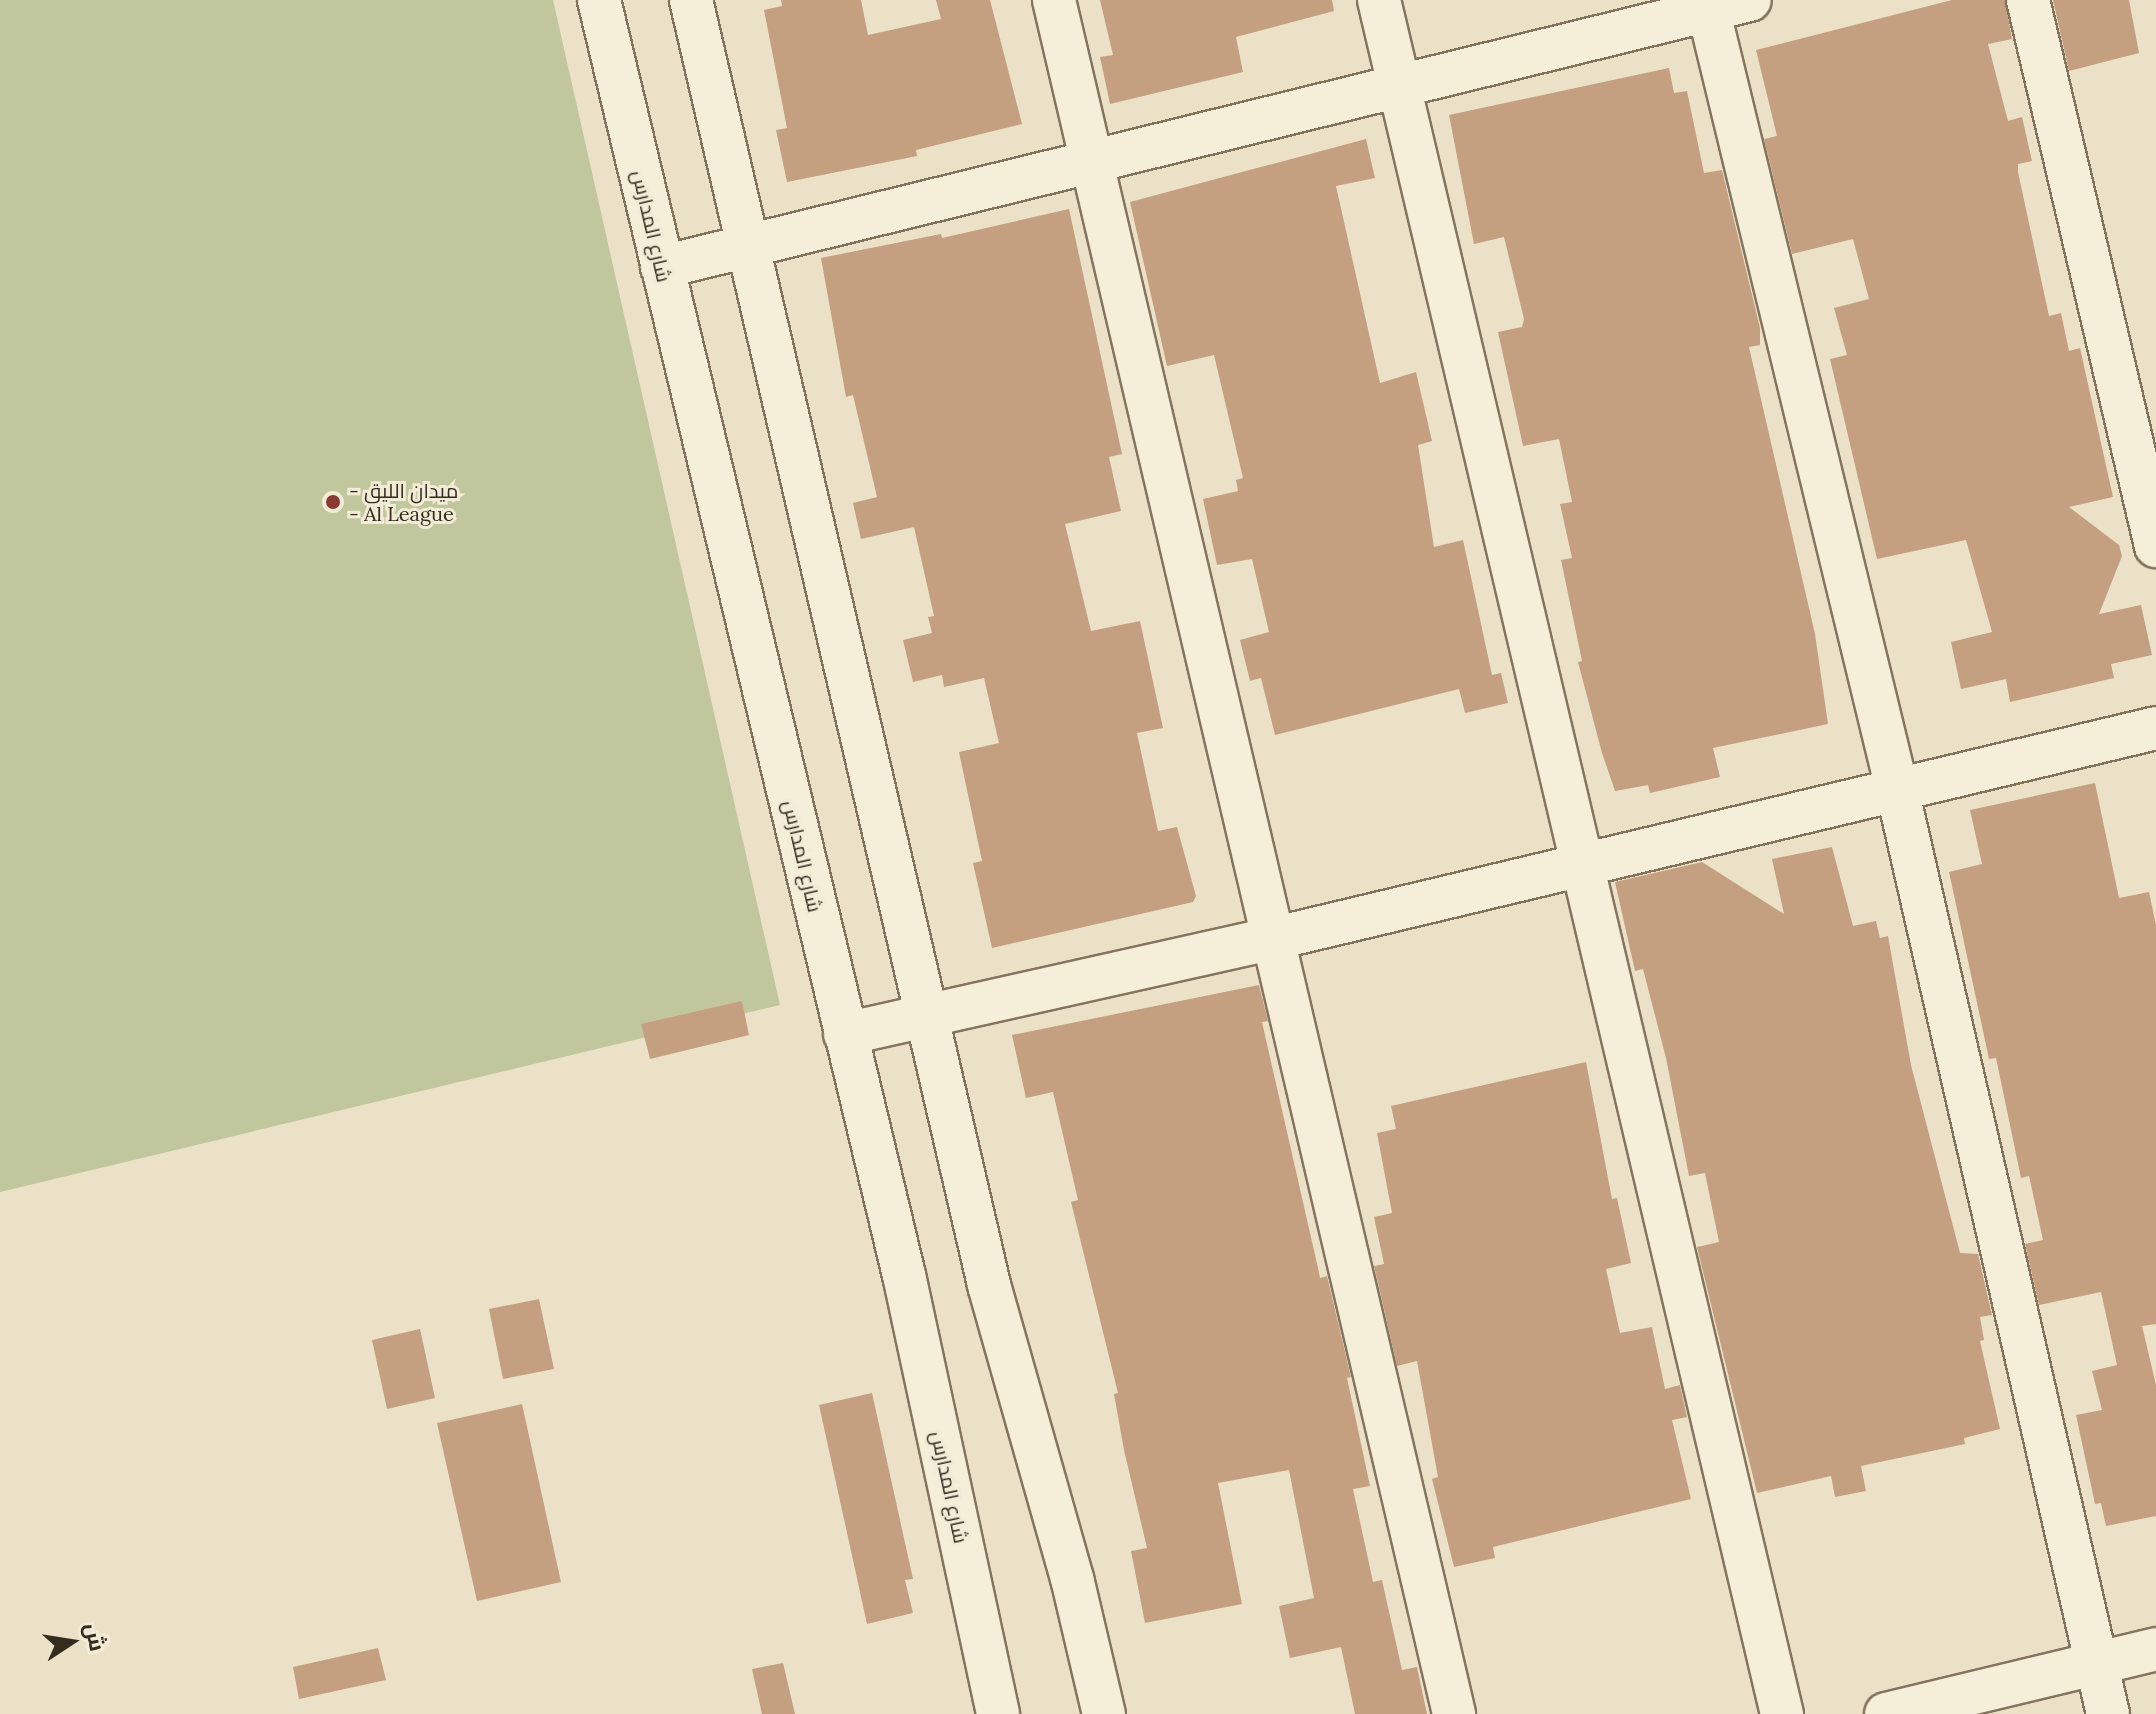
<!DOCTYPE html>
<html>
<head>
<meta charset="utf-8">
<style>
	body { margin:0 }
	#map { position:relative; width:2156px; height:1714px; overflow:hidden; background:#eae1c7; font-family:Lora,Cairo,serif }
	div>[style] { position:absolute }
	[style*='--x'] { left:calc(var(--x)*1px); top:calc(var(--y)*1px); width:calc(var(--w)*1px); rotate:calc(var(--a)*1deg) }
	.green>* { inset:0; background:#c0c79c }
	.building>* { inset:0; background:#c4a081 }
	.roads { filter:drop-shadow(2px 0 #84745e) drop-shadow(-2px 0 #84745e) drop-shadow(0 2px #84745e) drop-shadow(0 -2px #84745e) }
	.street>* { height:42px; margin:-21px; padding:0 21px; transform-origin:21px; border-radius:21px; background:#f5efd9 }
	.dots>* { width:22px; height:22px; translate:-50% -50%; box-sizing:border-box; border:4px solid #f2ebd6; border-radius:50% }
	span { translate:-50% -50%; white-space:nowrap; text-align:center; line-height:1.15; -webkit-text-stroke:6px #f2ebd6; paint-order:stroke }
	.street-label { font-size:20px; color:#352c20 }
	.poi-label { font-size:20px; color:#352c20 }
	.left { translate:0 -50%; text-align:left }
	.north { position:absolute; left:32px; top:1602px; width:80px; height:80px; -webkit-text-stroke:6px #f2ebd6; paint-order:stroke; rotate:78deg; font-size:22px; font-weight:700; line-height:32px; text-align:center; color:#352c20 }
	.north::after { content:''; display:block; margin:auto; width:28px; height:36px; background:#352c20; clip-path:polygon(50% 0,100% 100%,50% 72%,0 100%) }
</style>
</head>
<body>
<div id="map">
	<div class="green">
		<div style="clip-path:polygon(0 0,553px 0,780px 1005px,0 1192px)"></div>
	</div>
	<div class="building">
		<div style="clip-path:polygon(781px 0,861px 0,868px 35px,941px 19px,936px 0,990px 0,1022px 124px,916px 150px,917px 156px,787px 182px,776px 130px,787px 128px,764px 10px,782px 6px)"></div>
		<div style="clip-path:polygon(1100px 0,1332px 0,1334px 11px,1236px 37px,1243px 72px,1110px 104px,1100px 57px,1113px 55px)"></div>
		<div style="clip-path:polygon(1952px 0,2005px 0,2012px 39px,1988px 44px,2008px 121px,2022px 117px,2032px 161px,2018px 164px,2018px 172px,2049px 316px,2061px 313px,2069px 351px,2080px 348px,2113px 497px,2069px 507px,2119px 545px,2122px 556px,2099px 614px,2141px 605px,2152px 655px,2111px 664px,2114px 678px,2010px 702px,2006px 679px,1961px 689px,1951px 642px,1992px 632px,1966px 540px,1877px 559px,1830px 359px,1847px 355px,1834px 308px,1869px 299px,1853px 239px,1792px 254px,1764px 139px,1777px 136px,1756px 50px)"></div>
		<div style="clip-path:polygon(2053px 0,2129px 0,2139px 53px,2069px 71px)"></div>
		<div style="clip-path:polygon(1669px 68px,1674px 93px,1687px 91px,1704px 173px,1722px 170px,1760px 328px,1760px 345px,1749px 347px,1815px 634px,1828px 724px,1713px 748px,1720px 777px,1650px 793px,1648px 785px,1615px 791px,1602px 753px,1578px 662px,1582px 661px,1561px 560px,1572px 558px,1560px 504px,1572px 502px,1559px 439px,1523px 446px,1498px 332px,1522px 327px,1524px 319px,1504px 237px,1474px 244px,1449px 115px)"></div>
		<div style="clip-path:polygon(1366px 139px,1375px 178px,1336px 186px,1380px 383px,1416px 372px,1432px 441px,1418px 445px,1434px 547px,1463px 540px,1492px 675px,1501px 673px,1508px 703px,1465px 713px,1459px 689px,1275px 735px,1261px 678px,1250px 681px,1240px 640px,1269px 632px,1252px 559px,1217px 565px,1203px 499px,1238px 491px,1236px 480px,1243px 478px,1214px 355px,1167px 366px,1130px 202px)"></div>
		<div style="clip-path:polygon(1069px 209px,1122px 454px,1109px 457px,1121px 511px,1065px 524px,1091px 631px,1140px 621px,1163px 728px,1137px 733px,1158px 831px,1177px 827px,1196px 896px,1193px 902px,992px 948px,973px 863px,982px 861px,959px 752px,999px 743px,984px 678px,944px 687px,942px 675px,913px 682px,903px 640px,932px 633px,928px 617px,934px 616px,914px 527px,861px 539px,853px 503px,877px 497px,853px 395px,846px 397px,821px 258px,941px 234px,942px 238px)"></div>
		<div style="clip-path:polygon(2095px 783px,2119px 898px,2149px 892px,2156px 925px,2156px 1324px,2142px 1326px,2156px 1385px,2156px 1516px,2106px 1526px,2101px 1503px,2095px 1504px,2076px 1415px,2102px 1410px,2092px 1371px,2117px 1365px,2101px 1292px,2039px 1305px,2025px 1244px,2043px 1240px,2029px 1176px,2021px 1178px,1996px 1058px,1989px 1059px,1949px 872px,1982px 864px,1970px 810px)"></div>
		<div style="clip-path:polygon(1832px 847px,1853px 926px,1876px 921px,1880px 938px,1888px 936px,1911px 1065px,1960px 1253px,1978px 1254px,1992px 1315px,1980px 1317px,1984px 1340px,1980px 1341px,2000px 1429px,1964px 1438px,1965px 1444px,1861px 1466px,1866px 1491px,1835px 1497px,1831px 1476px,1757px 1493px,1697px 1247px,1719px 1242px,1705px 1173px,1689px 1176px,1666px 1058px,1643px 969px,1635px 971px,1615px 882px,1702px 862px,1784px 914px,1772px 859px)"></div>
		<div style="clip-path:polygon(1259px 985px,1268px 1021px,1262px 1022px,1318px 1268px,1320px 1278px,1327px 1276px,1351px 1377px,1347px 1378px,1370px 1486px,1353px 1489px,1373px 1582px,1382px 1580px,1402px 1670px,1417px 1667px,1427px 1714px,1355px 1714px,1341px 1647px,1290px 1658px,1279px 1606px,1314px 1598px,1289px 1470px,1218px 1483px,1242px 1604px,1145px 1623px,1131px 1551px,1147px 1548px,1124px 1450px,1114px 1394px,1118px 1393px,1071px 1202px,1078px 1200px,1053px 1092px,1026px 1098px,1012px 1035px)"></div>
		<div style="clip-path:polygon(742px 1001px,749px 1035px,650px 1059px,641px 1024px)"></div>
		<div style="clip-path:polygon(1586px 1062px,1612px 1199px,1617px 1198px,1631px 1263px,1606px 1269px,1620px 1333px,1652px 1327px,1665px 1389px,1680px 1385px,1687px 1417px,1672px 1420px,1691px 1499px,1493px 1547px,1495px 1558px,1454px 1567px,1432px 1479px,1438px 1477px,1417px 1361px,1397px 1366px,1374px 1266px,1384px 1264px,1374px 1217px,1392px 1213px,1377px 1133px,1396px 1129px,1391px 1106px)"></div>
		<div style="clip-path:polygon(539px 1299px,554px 1369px,503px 1379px,489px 1309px)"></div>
		<div style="clip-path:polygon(420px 1329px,435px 1398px,387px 1409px,372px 1340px)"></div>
		<div style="clip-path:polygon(872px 1393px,913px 1579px,905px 1580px,913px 1613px,867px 1624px,819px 1405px)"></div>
		<div style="clip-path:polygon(522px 1404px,561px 1582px,477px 1601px,437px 1423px)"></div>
		<div style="clip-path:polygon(378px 1648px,386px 1680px,299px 1699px,293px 1667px)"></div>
		<div style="clip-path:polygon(783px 1663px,795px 1714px,762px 1714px,752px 1669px)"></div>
	</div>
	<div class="roads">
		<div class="street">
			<div style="--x:599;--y:0;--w:1311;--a:76.55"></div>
			<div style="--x:904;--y:1275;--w:449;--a:77.9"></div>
			<div style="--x:691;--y:0;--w:1319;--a:76.94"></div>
			<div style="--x:989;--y:1285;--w:305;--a:74.2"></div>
			<div style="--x:1072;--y:1578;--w:140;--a:76.8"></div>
			<div style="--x:1054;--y:0;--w:1760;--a:76.86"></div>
			<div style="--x:1379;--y:0;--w:1761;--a:76.77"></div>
			<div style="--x:1706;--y:0;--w:812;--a:76.39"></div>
			<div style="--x:1897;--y:789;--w:949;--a:77.15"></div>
			<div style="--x:2028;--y:0;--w:561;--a:76.81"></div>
			<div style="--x:662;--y:267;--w:1120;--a:-13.79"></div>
			<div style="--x:845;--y:1034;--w:442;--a:-12.6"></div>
			<div style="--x:1276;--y:938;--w:905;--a:-13.42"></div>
			<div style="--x:1886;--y:1714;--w:278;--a:-13.5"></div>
		</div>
	</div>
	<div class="dots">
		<div style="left:333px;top:502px;background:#8c3834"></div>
	</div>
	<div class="street-label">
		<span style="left:652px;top:226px;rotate:77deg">شارع المدارس</span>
		<span style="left:803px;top:856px;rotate:77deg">شارع المدارس</span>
		<span style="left:950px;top:1487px;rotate:78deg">شارع المدارس</span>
	</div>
	<div class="poi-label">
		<span class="left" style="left:349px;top:502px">- ميدان الليق<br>- Al League</span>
	</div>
	<div class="north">ش</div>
</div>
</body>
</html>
